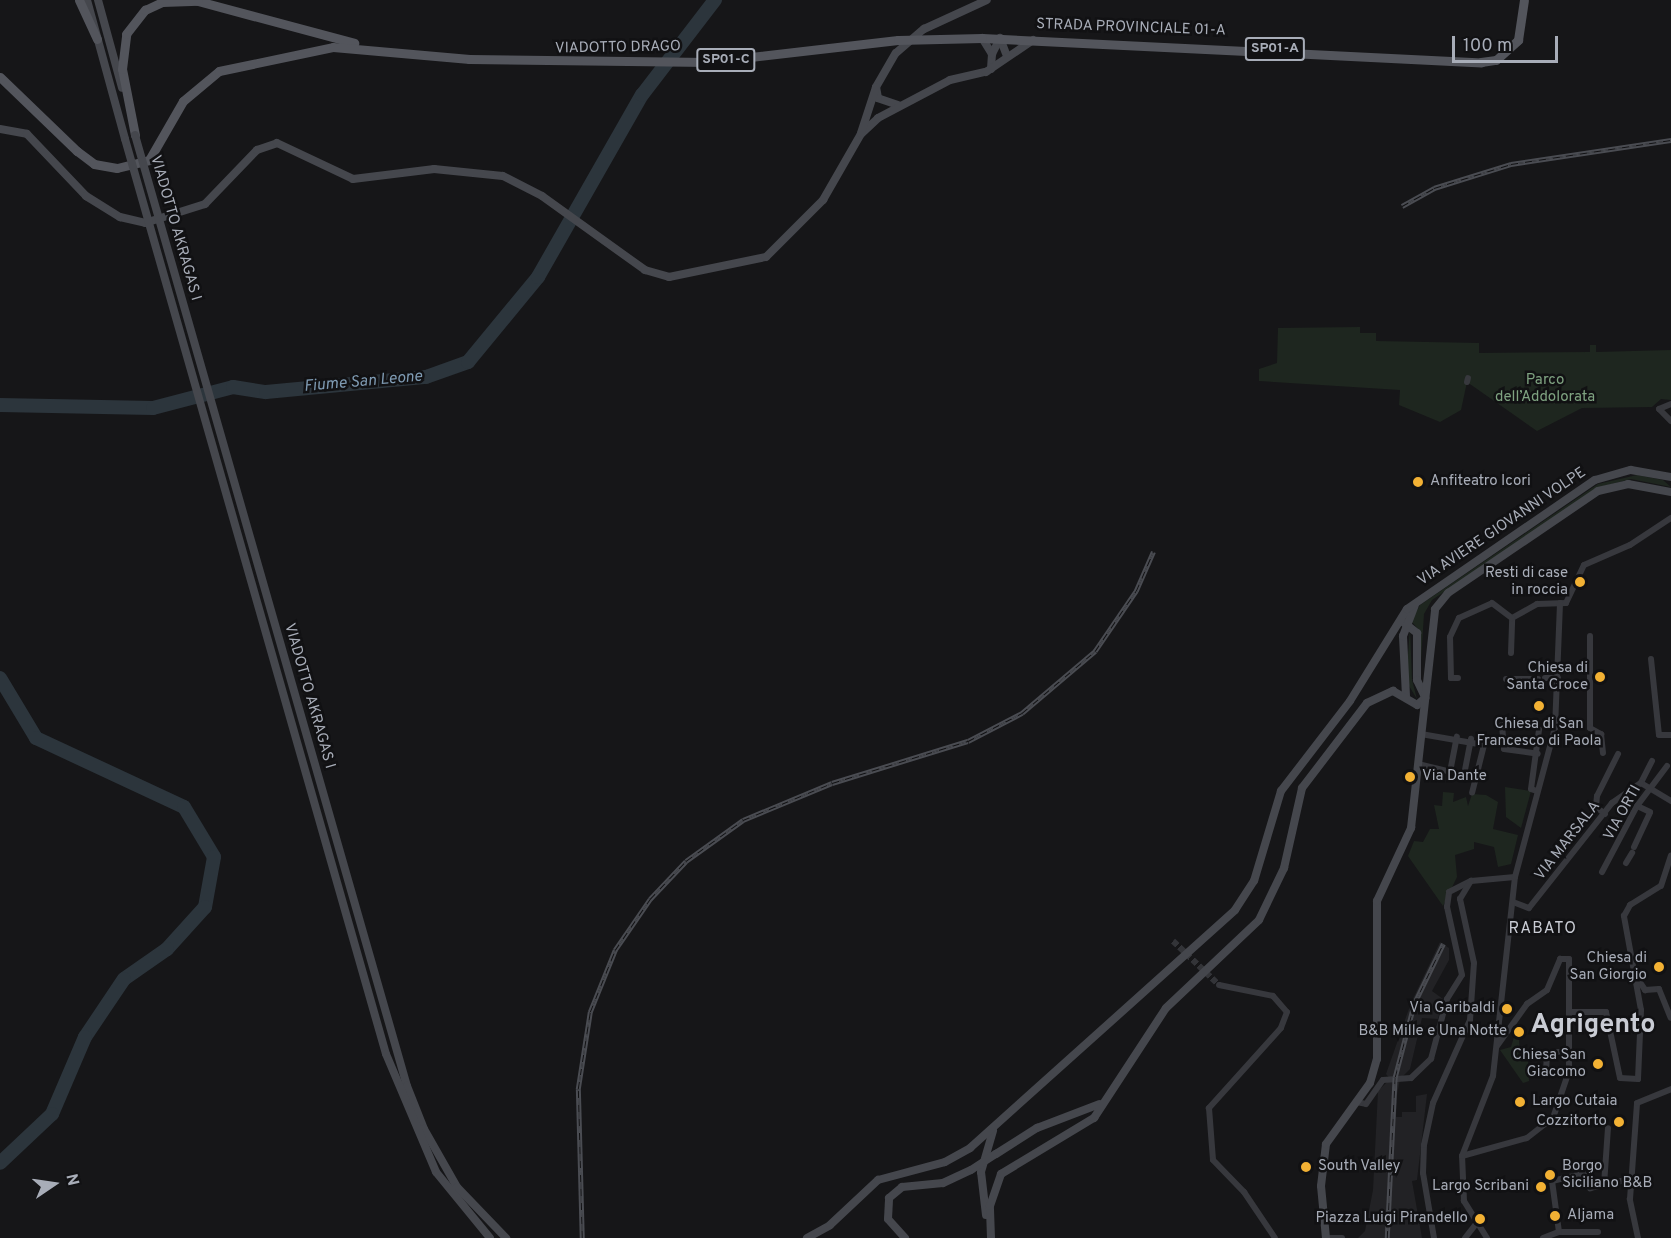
<!DOCTYPE html>
<html>
<head>
<meta charset="utf-8">
<style>
	body { margin:0 }
	#map { position:relative; width:1671px; height:1238px; overflow:hidden; background:#161618; font-family:Overpass,sans-serif }
	div>[style] { position:absolute }
	[style*='--x'] { left:calc(var(--x)*1px); top:calc(var(--y)*1px); width:calc(var(--w)*1px); rotate:calc(var(--a)*1deg) }
	.built>* { inset:0; background:#222225 }
	.green>* { inset:0; background:#1e261f }
	.river>* { height:14px; margin:-7px; padding:0 7px; transform-origin:7px; border-radius:7px; background:#2c353c }
	.street-tunnel>* { height:6px; margin-top:-3px; transform-origin:0; background:repeating-linear-gradient(90deg,#333438 0 6px,transparent 0 9px) }
	.street>* { height:6px; margin:-3px; padding:0 3px; transform-origin:3px; border-radius:3px; background:#37383d }
	.secondary>* { height:8px; margin:-4px; padding:0 4px; transform-origin:4px; border-radius:4px; background:#45474d }
	.primary>* { height:9px; margin:-4.5px; padding:0 4.5px; transform-origin:4.5px; border-radius:4.5px; background:#53555c }
	.rail>* { height:4.5px; margin-top:-2.25px; transform-origin:0; background:repeating-linear-gradient(90deg,#111113 0 7px,#4a4c52 0 14px); box-sizing:border-box; border-block:2px solid #4a4c52 }
	.secondary-bridge>* { height:8px; margin:-4px; padding:0 4px; transform-origin:4px; border-radius:4px; background:#45474d }
	.primary-bridge>* { height:9px; margin:-4.5px; padding:0 4.5px; transform-origin:4.5px; border-radius:4.5px; background:#53555c }
	.dots>* { width:16px; height:16px; translate:-50% -50%; box-sizing:border-box; border:3px solid #111113; border-radius:50% }
	span { translate:-50% -50%; white-space:nowrap; text-align:center; line-height:1.15; -webkit-text-stroke:5px #111113; paint-order:stroke }
	.shield-label span { padding:2px 4px; background:#111113; border:2px solid; border-radius:4px; -webkit-text-stroke-width:0 }
	.shield-label { font-size:14px; color:#a8adb8; font-weight:700 }
	.street-label { font-size:15px; color:#a8adb8 }
	.park-label { font-size:15px; color:#7fa381 }
	.poi-label { font-size:15px; color:#a8adb8 }
	.left { translate:0 -50%; text-align:left }
	.right { translate:-100% -50%; text-align:right }
	.water-label { font-size:16px; color:#7f9bb3; font-style:italic }
	.neighbourhood-label { font-size:16px; color:#c9ccd4; letter-spacing:1.5px }
	.town-label { font-size:27px; color:#c9ccd4; font-weight:700 }
	.north { position:absolute; left:24px; top:1154px; width:60px; height:60px; -webkit-text-stroke:4px #111113; paint-order:stroke; rotate:77deg; font-size:16px; font-weight:700; line-height:24px; text-align:center; color:#a8adb8 }
	.north::after { content:''; display:block; margin:auto; width:21px; height:27px; background:#a8adb8; clip-path:polygon(50% 0,100% 100%,50% 72%,0 100%) }
	.scale { position:absolute; left:1452px; top:36px; width:106px; height:27px; box-sizing:border-box; border:3px solid #a8adb8; border-top:0; padding-left:8px; font-size:18px; line-height:21px; white-space:nowrap; color:#a8adb8; -webkit-text-stroke:4px #111113; paint-order:stroke }
</style>
</head>
<body>
<div id="map">
	<div class="built">
		<div style="clip-path:polygon(1440px 942px,1449px 948px,1449px 960px,1432px 991px,1443px 999px,1438px 1019px,1422px 1018px,1410px 1069px,1400px 1079px,1397px 1095px,1396px 1117px,1402px 1117px,1402px 1112px,1416px 1112px,1416px 1096px,1427px 1094px,1417px 1180px,1412px 1181px,1422px 1238px,1358px 1238px,1365px 1231px,1373px 1190px,1378px 1091px,1390px 1079px,1386px 1074px,1411px 1003px)"></div>
	</div>
	<div class="green">
		<div style="clip-path:polygon(1360px 327px,1360px 333px,1376px 333px,1376px 341px,1479px 343px,1479px 353px,1590px 352px,1590px 345px,1596px 345px,1596px 352px,1671px 350px,1671px 400px,1661px 399px,1652px 407px,1582px 408px,1537px 431px,1467px 382px,1461px 410px,1440px 422px,1399px 405px,1400px 390px,1259px 381px,1259px 369px,1277px 363px,1278px 328px)"></div>
		<div style="clip-path:polygon(1637px 475px,1663px 480px,1671px 487px,1631px 479px,1600px 487px,1432px 600px,1424px 614px,1420px 676px,1420px 631px,1411px 621px,1420px 605px,1598px 484px)"></div>
		<div style="clip-path:polygon(1410px 628px,1412px 680px,1417px 699px,1406px 681px)"></div>
		<div style="clip-path:polygon(1505px 787px,1531px 791px,1521px 828px,1506px 817px)"></div>
		<div style="clip-path:polygon(1443px 792px,1454px 793px,1453px 802px,1466px 797px,1468px 806px,1472px 794px,1486px 795px,1498px 802px,1493px 829px,1518px 835px,1511px 864px,1498px 867px,1494px 847px,1474px 842px,1474px 849px,1455px 855px,1457px 877px,1443px 906px,1408px 856px,1414px 841px,1423px 842px,1430px 829px,1439px 829px,1434px 805px,1442px 806px)"></div>
		<div style="clip-path:polygon(1514px 1037px,1519px 1038px,1520px 1056px,1528px 1061px,1529px 1081px,1523px 1083px,1500px 1050px,1511px 1047px)"></div>
	</div>
	<div class="river">
		<div style="--x:0;--y:405;--w:153;--a:1.1"></div>
		<div style="--x:153;--y:408;--w:83;--a:-14.7"></div>
		<div style="--x:233;--y:387;--w:33;--a:9"></div>
		<div style="--x:266;--y:392;--w:161;--a:-5.4"></div>
		<div style="--x:426;--y:377;--w:45;--a:-19.7"></div>
		<div style="--x:468;--y:362;--w:110;--a:-50.5"></div>
		<div style="--x:538;--y:277;--w:210;--a:-60.3"></div>
		<div style="--x:642;--y:95;--w:120;--a:-52.5"></div>
		<div style="--x:0;--y:678;--w:70;--a:59"></div>
		<div style="--x:36;--y:738;--w:163;--a:25"></div>
		<div style="--x:184;--y:807;--w:58;--a:59"></div>
		<div style="--x:214;--y:857;--w:51;--a:100.2"></div>
		<div style="--x:205;--y:907;--w:57;--a:132.1"></div>
		<div style="--x:167;--y:949;--w:52;--a:145.1"></div>
		<div style="--x:124;--y:979;--w:70;--a:123.9"></div>
		<div style="--x:85;--y:1037;--w:84;--a:113.2"></div>
		<div style="--x:52;--y:1114;--w:71;--a:136.7"></div>
	</div>
	<div class="street-tunnel">
		<div style="--x:1173;--y:941;--w:64;--a:43.7"></div>
	</div>
	<div class="street">
		<div style="--x:1467;--y:382;--w:4;--a:-76"></div>
		<div style="--x:1671;--y:404;--w:13;--a:157"></div>
		<div style="--x:1659;--y:409;--w:17;--a:45"></div>
		<div style="--x:1512;--y:618;--w:29;--a:-29"></div>
		<div style="--x:1537;--y:604;--w:29;--a:-2"></div>
		<div style="--x:1566;--y:603;--w:42;--a:-64.7"></div>
		<div style="--x:1584;--y:565;--w:50;--a:-23.5"></div>
		<div style="--x:1630;--y:545;--w:49;--a:-33.4"></div>
		<div style="--x:1590;--y:636;--w:92;--a:90"></div>
		<div style="--x:1590;--y:728;--w:13;--a:29"></div>
		<div style="--x:1601;--y:734;--w:19;--a:84"></div>
		<div style="--x:1511;--y:653;--w:35;--a:-88"></div>
		<div style="--x:1651;--y:659;--w:76;--a:84"></div>
		<div style="--x:1659;--y:735;--w:12;--a:0"></div>
		<div style="--x:1458;--y:678;--w:7;--a:180"></div>
		<div style="--x:1451;--y:678;--w:41;--a:-91.4"></div>
		<div style="--x:1450;--y:637;--w:21;--a:-65"></div>
		<div style="--x:1459;--y:618;--w:36;--a:-24"></div>
		<div style="--x:1492;--y:603;--w:25;--a:37"></div>
		<div style="--x:1545;--y:678;--w:13;--a:0"></div>
		<div style="--x:1506;--y:679;--w:32;--a:0"></div>
		<div style="--x:1502;--y:725;--w:24;--a:85"></div>
		<div style="--x:1504;--y:749;--w:34;--a:8"></div>
		<div style="--x:1421;--y:734;--w:64;--a:9.9"></div>
		<div style="--x:1484;--y:745;--w:49;--a:104"></div>
		<div style="--x:1652;--y:761;--w:25;--a:117"></div>
		<div style="--x:1641;--y:783;--w:35;--a:31"></div>
		<div style="--x:1418;--y:764;--w:47;--a:13.4"></div>
		<div style="--x:1464;--y:775;--w:37;--a:-79"></div>
		<div style="--x:1450;--y:772;--w:36;--a:-79"></div>
		<div style="--x:1537;--y:791;--w:6;--a:-162"></div>
		<div style="--x:1531;--y:789;--w:60;--a:-82.3"></div>
		<div style="--x:1605;--y:814;--w:11;--a:-142"></div>
		<div style="--x:1596;--y:807;--w:11;--a:-85"></div>
		<div style="--x:1597;--y:796;--w:47;--a:-63.4"></div>
		<div style="--x:1634;--y:847;--w:38;--a:-65"></div>
		<div style="--x:1650;--y:812;--w:14;--a:-155"></div>
		<div style="--x:1626;--y:863;--w:12;--a:-59"></div>
		<div style="--x:1602;--y:872;--w:75;--a:-62.1"></div>
		<div style="--x:1637;--y:806;--w:50;--a:-53.1"></div>
		<div style="--x:1513;--y:902;--w:17;--a:21"></div>
		<div style="--x:1529;--y:908;--w:134;--a:-51.7"></div>
		<div style="--x:1612;--y:803;--w:35;--a:-35"></div>
		<div style="--x:1633;--y:972;--w:22;--a:56"></div>
		<div style="--x:1645;--y:990;--w:14;--a:-4"></div>
		<div style="--x:1659;--y:989;--w:31;--a:68"></div>
		<div style="--x:1219;--y:985;--w:55;--a:11.5"></div>
		<div style="--x:1273;--y:996;--w:21;--a:49"></div>
		<div style="--x:1287;--y:1012;--w:17;--a:111"></div>
		<div style="--x:1281;--y:1028;--w:108;--a:132"></div>
		<div style="--x:1209;--y:1108;--w:52;--a:85.6"></div>
		<div style="--x:1213;--y:1160;--w:45;--a:45.9"></div>
		<div style="--x:1244;--y:1192;--w:55;--a:56"></div>
		<div style="--x:1572;--y:1012;--w:34;--a:0"></div>
		<div style="--x:1606;--y:1012;--w:67;--a:78"></div>
		<div style="--x:1620;--y:1078;--w:18;--a:3"></div>
		<div style="--x:1638;--y:1079;--w:69;--a:-87.5"></div>
		<div style="--x:1641;--y:1010;--w:96;--a:-100.3"></div>
		<div style="--x:1624;--y:916;--w:13;--a:-61"></div>
		<div style="--x:1630;--y:905;--w:36;--a:-32"></div>
		<div style="--x:1661;--y:886;--w:32;--a:-72"></div>
		<div style="--x:1497;--y:1046;--w:52;--a:-54.5"></div>
		<div style="--x:1527;--y:1004;--w:24;--a:-35"></div>
		<div style="--x:1547;--y:990;--w:34;--a:-67"></div>
		<div style="--x:1560;--y:959;--w:9;--a:0"></div>
		<div style="--x:1569;--y:959;--w:112;--a:90"></div>
		<div style="--x:1569;--y:1071;--w:50;--a:108.8"></div>
		<div style="--x:1546;--y:1072;--w:19;--a:-87"></div>
		<div style="--x:1547;--y:1053;--w:23;--a:-5"></div>
		<div style="--x:1356;--y:1102;--w:10;--a:11"></div>
		<div style="--x:1366;--y:1104;--w:29;--a:-55"></div>
		<div style="--x:1383;--y:1080;--w:28;--a:-4"></div>
		<div style="--x:1411;--y:1078;--w:28;--a:-44"></div>
		<div style="--x:1431;--y:1059;--w:62;--a:-75.1"></div>
		<div style="--x:1447;--y:999;--w:28;--a:-58"></div>
		<div style="--x:1462;--y:975;--w:70;--a:-102.4"></div>
		<div style="--x:1447;--y:907;--w:15;--a:-82"></div>
		<div style="--x:1449;--y:892;--w:25;--a:-27"></div>
		<div style="--x:1471;--y:881;--w:44;--a:-5.2"></div>
		<div style="--x:1553;--y:1118;--w:32;--a:9"></div>
		<div style="--x:1462;--y:1156;--w:67;--a:-15.5"></div>
		<div style="--x:1527;--y:1138;--w:33;--a:-38"></div>
		<div style="--x:1604;--y:1185;--w:57;--a:-86"></div>
		<div style="--x:1559;--y:1232;--w:39;--a:0"></div>
		<div style="--x:1326;--y:1238;--w:16;--a:0"></div>
		<div style="--x:1434;--y:1238;--w:66;--a:-99.6"></div>
		<div style="--x:1423;--y:1173;--w:28;--a:-88"></div>
		<div style="--x:1424;--y:1145;--w:43;--a:-77.9"></div>
		<div style="--x:1433;--y:1103;--w:91;--a:-66"></div>
		<div style="--x:1470;--y:1020;--w:57;--a:-86"></div>
		<div style="--x:1474;--y:963;--w:66;--a:-102.3"></div>
		<div style="--x:1460;--y:899;--w:21;--a:-59"></div>
		<div style="--x:1465;--y:1238;--w:18;--a:-52"></div>
		<div style="--x:1487;--y:1238;--w:44;--a:-121.9"></div>
		<div style="--x:1464;--y:1201;--w:45;--a:-92.5"></div>
		<div style="--x:1462;--y:1156;--w:86;--a:-68.8"></div>
		<div style="--x:1493;--y:1076;--w:200;--a:-83.7"></div>
		<div style="--x:1515;--y:877;--w:154;--a:-75"></div>
		<div style="--x:1555;--y:728;--w:125;--a:-87.7"></div>
		<div style="--x:1543;--y:1238;--w:17;--a:-21"></div>
		<div style="--x:1559;--y:1232;--w:51;--a:-97.8"></div>
		<div style="--x:1552;--y:1181;--w:35;--a:-13"></div>
		<div style="--x:1586;--y:1173;--w:16;--a:75"></div>
		<div style="--x:1590;--y:1188;--w:41;--a:-12.7"></div>
		<div style="--x:1638;--y:1238;--w:40;--a:-102"></div>
		<div style="--x:1630;--y:1199;--w:96;--a:-85.8"></div>
		<div style="--x:1637;--y:1103;--w:37;--a:-22"></div>
	</div>
	<div class="secondary">
		<div style="--x:87;--y:0;--w:144;--a:74.7"></div>
		<div style="--x:98;--y:0;--w:91;--a:74.7"></div>
		<div style="--x:982;--y:38;--w:19;--a:58"></div>
		<div style="--x:992;--y:54;--w:15;--a:94"></div>
		<div style="--x:992;--y:54;--w:18;--a:-63"></div>
		<div style="--x:1000;--y:38;--w:17;--a:69"></div>
		<div style="--x:898;--y:105;--w:21;--a:-161"></div>
		<div style="--x:878;--y:98;--w:11;--a:-100"></div>
		<div style="--x:876;--y:87;--w:39;--a:-60"></div>
		<div style="--x:896;--y:53;--w:37;--a:-41"></div>
		<div style="--x:924;--y:29;--w:69;--a:-24.7"></div>
		<div style="--x:0;--y:129;--w:27;--a:10"></div>
		<div style="--x:27;--y:134;--w:86;--a:46.4"></div>
		<div style="--x:86;--y:196;--w:40;--a:32"></div>
		<div style="--x:120;--y:217;--w:26;--a:13"></div>
		<div style="--x:145;--y:223;--w:63;--a:-17.6"></div>
		<div style="--x:205;--y:204;--w:75;--a:-46.1"></div>
		<div style="--x:257;--y:150;--w:21;--a:-19"></div>
		<div style="--x:277;--y:143;--w:84;--a:25.3"></div>
		<div style="--x:353;--y:179;--w:82;--a:-7"></div>
		<div style="--x:434;--y:169;--w:69;--a:5.8"></div>
		<div style="--x:503;--y:176;--w:44;--a:27.1"></div>
		<div style="--x:542;--y:196;--w:127;--a:35.7"></div>
		<div style="--x:645;--y:270;--w:25;--a:16"></div>
		<div style="--x:669;--y:277;--w:99;--a:-11.7"></div>
		<div style="--x:766;--y:257;--w:81;--a:-45"></div>
		<div style="--x:823;--y:200;--w:76;--a:-60.1"></div>
		<div style="--x:861;--y:134;--w:23;--a:-43"></div>
		<div style="--x:878;--y:118;--w:81;--a:-27.8"></div>
		<div style="--x:950;--y:80;--w:37;--a:-13"></div>
		<div style="--x:986;--y:72;--w:57;--a:-34.2"></div>
		<div style="--x:861;--y:133;--w:48;--a:-71.9"></div>
		<div style="--x:1403;--y:622;--w:18;--a:38"></div>
		<div style="--x:1417;--y:633;--w:47;--a:90"></div>
		<div style="--x:1417;--y:680;--w:17;--a:65"></div>
		<div style="--x:1406;--y:696;--w:60;--a:-92.9"></div>
		<div style="--x:1403;--y:636;--w:33;--a:-69"></div>
		<div style="--x:996;--y:1154;--w:49;--a:-32.4"></div>
		<div style="--x:1037;--y:1128;--w:67;--a:-20.9"></div>
		<div style="--x:986;--y:1215;--w:43;--a:-96.6"></div>
		<div style="--x:981;--y:1172;--w:43;--a:-73.7"></div>
		<div style="--x:807;--y:1238;--w:26;--a:-29"></div>
		<div style="--x:830;--y:1225;--w:66;--a:-43.2"></div>
		<div style="--x:878;--y:1180;--w:69;--a:-15"></div>
		<div style="--x:945;--y:1162;--w:29;--a:-29"></div>
		<div style="--x:970;--y:1148;--w:356;--a:-41.9"></div>
		<div style="--x:1235;--y:910;--w:35;--a:-57"></div>
		<div style="--x:1254;--y:881;--w:94;--a:-73.3"></div>
		<div style="--x:1281;--y:791;--w:113;--a:-52.5"></div>
		<div style="--x:1350;--y:701;--w:108;--a:-58.2"></div>
		<div style="--x:1407;--y:609;--w:228;--a:-34.5"></div>
		<div style="--x:1595;--y:480;--w:37;--a:-16"></div>
		<div style="--x:1631;--y:470;--w:41;--a:9.9"></div>
		<div style="--x:905;--y:1238;--w:25;--a:-132"></div>
		<div style="--x:888;--y:1219;--w:21;--a:-87"></div>
		<div style="--x:889;--y:1198;--w:17;--a:-40"></div>
		<div style="--x:902;--y:1187;--w:41;--a:-5.6"></div>
		<div style="--x:943;--y:1183;--w:31;--a:-25"></div>
		<div style="--x:991;--y:1238;--w:32;--a:-92"></div>
		<div style="--x:990;--y:1206;--w:34;--a:-71"></div>
		<div style="--x:1001;--y:1174;--w:109;--a:-31.1"></div>
		<div style="--x:1094;--y:1118;--w:131;--a:-56.8"></div>
		<div style="--x:1166;--y:1008;--w:128;--a:-43.4"></div>
		<div style="--x:1259;--y:920;--w:58;--a:-64.3"></div>
		<div style="--x:1284;--y:868;--w:82;--a:-77.3"></div>
		<div style="--x:1302;--y:788;--w:107;--a:-52.6"></div>
		<div style="--x:1367;--y:703;--w:29;--a:-25"></div>
		<div style="--x:1393;--y:691;--w:28;--a:30"></div>
		<div style="--x:1417;--y:705;--w:11;--a:-41"></div>
		<div style="--x:1326;--y:1238;--w:52;--a:-95.5"></div>
		<div style="--x:1321;--y:1186;--w:42;--a:-83.2"></div>
		<div style="--x:1326;--y:1144;--w:75;--a:-54.2"></div>
		<div style="--x:1370;--y:1083;--w:25;--a:-74"></div>
		<div style="--x:1377;--y:1059;--w:158;--a:-90"></div>
		<div style="--x:1377;--y:901;--w:81;--a:-65"></div>
		<div style="--x:1411;--y:828;--w:220;--a:-83.7"></div>
		<div style="--x:1435;--y:609;--w:21;--a:-51"></div>
		<div style="--x:1448;--y:593;--w:181;--a:-34.2"></div>
		<div style="--x:1598;--y:491;--w:31;--a:-13"></div>
		<div style="--x:1628;--y:484;--w:44;--a:10.5"></div>
	</div>
	<div class="primary">
		<div style="--x:79;--y:0;--w:43;--a:65.2"></div>
		<div style="--x:194;--y:0;--w:166;--a:15"></div>
		<div style="--x:982;--y:38;--w:500;--a:2.8"></div>
		<div style="--x:1481;--y:62;--w:15;--a:-8"></div>
		<div style="--x:1496;--y:60;--w:30;--a:-42"></div>
		<div style="--x:1518;--y:40;--w:40;--a:-81.5"></div>
		<div style="--x:0;--y:77;--w:107;--a:43.9"></div>
		<div style="--x:77;--y:151;--w:21;--a:37"></div>
		<div style="--x:94;--y:164;--w:23;--a:10"></div>
		<div style="--x:117;--y:168;--w:33;--a:-14"></div>
		<div style="--x:149;--y:160;--w:68;--a:-60"></div>
		<div style="--x:183;--y:101;--w:47;--a:-39.8"></div>
		<div style="--x:219;--y:71;--w:116;--a:-11.9"></div>
		<div style="--x:333;--y:47;--w:137;--a:5"></div>
		<div style="--x:135;--y:135;--w:67;--a:-101.1"></div>
		<div style="--x:122;--y:69;--w:35;--a:-83"></div>
		<div style="--x:126;--y:34;--w:31;--a:-52"></div>
		<div style="--x:145;--y:10;--w:19;--a:-25"></div>
		<div style="--x:162;--y:2;--w:36;--a:-2"></div>
	</div>
	<div class="rail">
		<div style="--x:1402;--y:206;--w:37;--a:-29"></div>
		<div style="--x:1434;--y:188;--w:81;--a:-17.3"></div>
		<div style="--x:1511;--y:164;--w:162;--a:-8.5"></div>
		<div style="--x:582;--y:1238;--w:149;--a:-91.5"></div>
		<div style="--x:578;--y:1089;--w:78;--a:-81.1"></div>
		<div style="--x:590;--y:1012;--w:67;--a:-68"></div>
		<div style="--x:615;--y:950;--w:62;--a:-55.5"></div>
		<div style="--x:650;--y:899;--w:52;--a:-46.5"></div>
		<div style="--x:686;--y:861;--w:70;--a:-35.7"></div>
		<div style="--x:743;--y:820;--w:96;--a:-22.6"></div>
		<div style="--x:832;--y:783;--w:142;--a:-17.2"></div>
		<div style="--x:968;--y:741;--w:61;--a:-27.4"></div>
		<div style="--x:1022;--y:713;--w:96;--a:-40.3"></div>
		<div style="--x:1095;--y:651;--w:73;--a:-55.7"></div>
		<div style="--x:1136;--y:591;--w:43;--a:-66.4"></div>
		<div style="--x:1387;--y:1238;--w:161;--a:-87.2"></div>
		<div style="--x:1395;--y:1077;--w:75;--a:-75.4"></div>
		<div style="--x:1414;--y:1004;--w:67;--a:-64.2"></div>
	</div>
	<div class="secondary-bridge">
		<div style="--x:135;--y:135;--w:989;--a:74.04"></div>
		<div style="--x:407;--y:1086;--w:46;--a:68.4"></div>
		<div style="--x:424;--y:1129;--w:67;--a:60.4"></div>
		<div style="--x:457;--y:1187;--w:71;--a:46.1"></div>
		<div style="--x:125;--y:139;--w:951;--a:74.08"></div>
		<div style="--x:386;--y:1054;--w:128;--a:67"></div>
		<div style="--x:436;--y:1172;--w:85;--a:50.7"></div>
		<div style="--x:971;--y:1170;--w:30;--a:-33"></div>
	</div>
	<div class="primary-bridge">
		<div style="--x:469;--y:59;--w:239;--a:0.7"></div>
		<div style="--x:708;--y:62;--w:191;--a:-6.6"></div>
		<div style="--x:898;--y:40;--w:84;--a:-1.4"></div>
	</div>
	<div class="dots">
		<div style="left:1418px;top:482px;background:#f2b134"></div>
		<div style="left:1580px;top:582px;background:#f2b134"></div>
		<div style="left:1600px;top:677px;background:#f2b134"></div>
		<div style="left:1539px;top:706px;background:#f2b134"></div>
		<div style="left:1410px;top:777px;background:#f2b134"></div>
		<div style="left:1659px;top:967px;background:#f2b134"></div>
		<div style="left:1507px;top:1009px;background:#f2b134"></div>
		<div style="left:1519px;top:1032px;background:#f2b134"></div>
		<div style="left:1598px;top:1064px;background:#f2b134"></div>
		<div style="left:1520px;top:1102px;background:#f2b134"></div>
		<div style="left:1619px;top:1122px;background:#f2b134"></div>
		<div style="left:1306px;top:1167px;background:#f2b134"></div>
		<div style="left:1550px;top:1175px;background:#f2b134"></div>
		<div style="left:1541px;top:1187px;background:#f2b134"></div>
		<div style="left:1555px;top:1216px;background:#f2b134"></div>
		<div style="left:1480px;top:1219px;background:#f2b134"></div>
	</div>
	<div class="shield-label">
		<span style="left:1275px;top:49px">SP01-A</span>
		<span style="left:726px;top:60px">SP01-C</span>
	</div>
	<div class="street-label">
		<span style="left:1131px;top:28px;rotate:2deg">STRADA PROVINCIALE 01-A</span>
		<span style="left:618px;top:48px;rotate:-1deg">VIADOTTO DRAGO</span>
		<span style="left:175px;top:228px;rotate:74deg">VIADOTTO AKRAGAS I</span>
		<span style="left:1502px;top:527px;rotate:-34deg">VIA AVIERE GIOVANNI VOLPE</span>
		<span style="left:309px;top:696px;rotate:74deg">VIADOTTO AKRAGAS I</span>
		<span style="left:1623px;top:813px;rotate:-61deg">VIA ORTI</span>
		<span style="left:1568px;top:841px;rotate:-52deg">VIA MARSALA</span>
	</div>
	<div class="park-label">
		<span style="left:1545px;top:389px">Parco<br>dell’Addolorata</span>
	</div>
	<div class="poi-label">
		<span class="left" style="left:1430px;top:482px">Anfiteatro Icori</span>
		<span class="right" style="left:1568px;top:582px">Resti di case<br>in roccia</span>
		<span class="right" style="left:1588px;top:677px">Chiesa di<br>Santa Croce</span>
		<span style="left:1539px;top:733px">Chiesa di San<br>Francesco di Paola</span>
		<span class="left" style="left:1422px;top:777px">Via Dante</span>
		<span class="right" style="left:1647px;top:967px">Chiesa di<br>San Giorgio</span>
		<span class="right" style="left:1495px;top:1009px">Via Garibaldi</span>
		<span class="right" style="left:1507px;top:1032px">B&amp;B Mille e Una Notte</span>
		<span class="right" style="left:1586px;top:1064px">Chiesa San<br>Giacomo</span>
		<span class="left" style="left:1532px;top:1102px">Largo Cutaia</span>
		<span class="right" style="left:1607px;top:1122px">Cozzitorto</span>
		<span class="left" style="left:1562px;top:1175px">Borgo<br>Siciliano B&amp;B</span>
		<span class="left" style="left:1318px;top:1167px">South Valley</span>
		<span class="right" style="left:1529px;top:1187px">Largo Scribani</span>
		<span class="left" style="left:1567px;top:1216px">Aljama</span>
		<span class="right" style="left:1468px;top:1219px">Piazza Luigi Pirandello</span>
	</div>
	<div class="water-label">
		<span style="left:363px;top:382px;rotate:-5deg">Fiume San Leone</span>
	</div>
	<div class="neighbourhood-label">
		<span style="left:1543px;top:929px">RABATO</span>
	</div>
	<div class="town-label">
		<span style="left:1593px;top:1026px">Agrigento</span>
	</div>
	<div class="north">N</div>
	<div class="scale">100 m</div>
</div>
</body>
</html>
